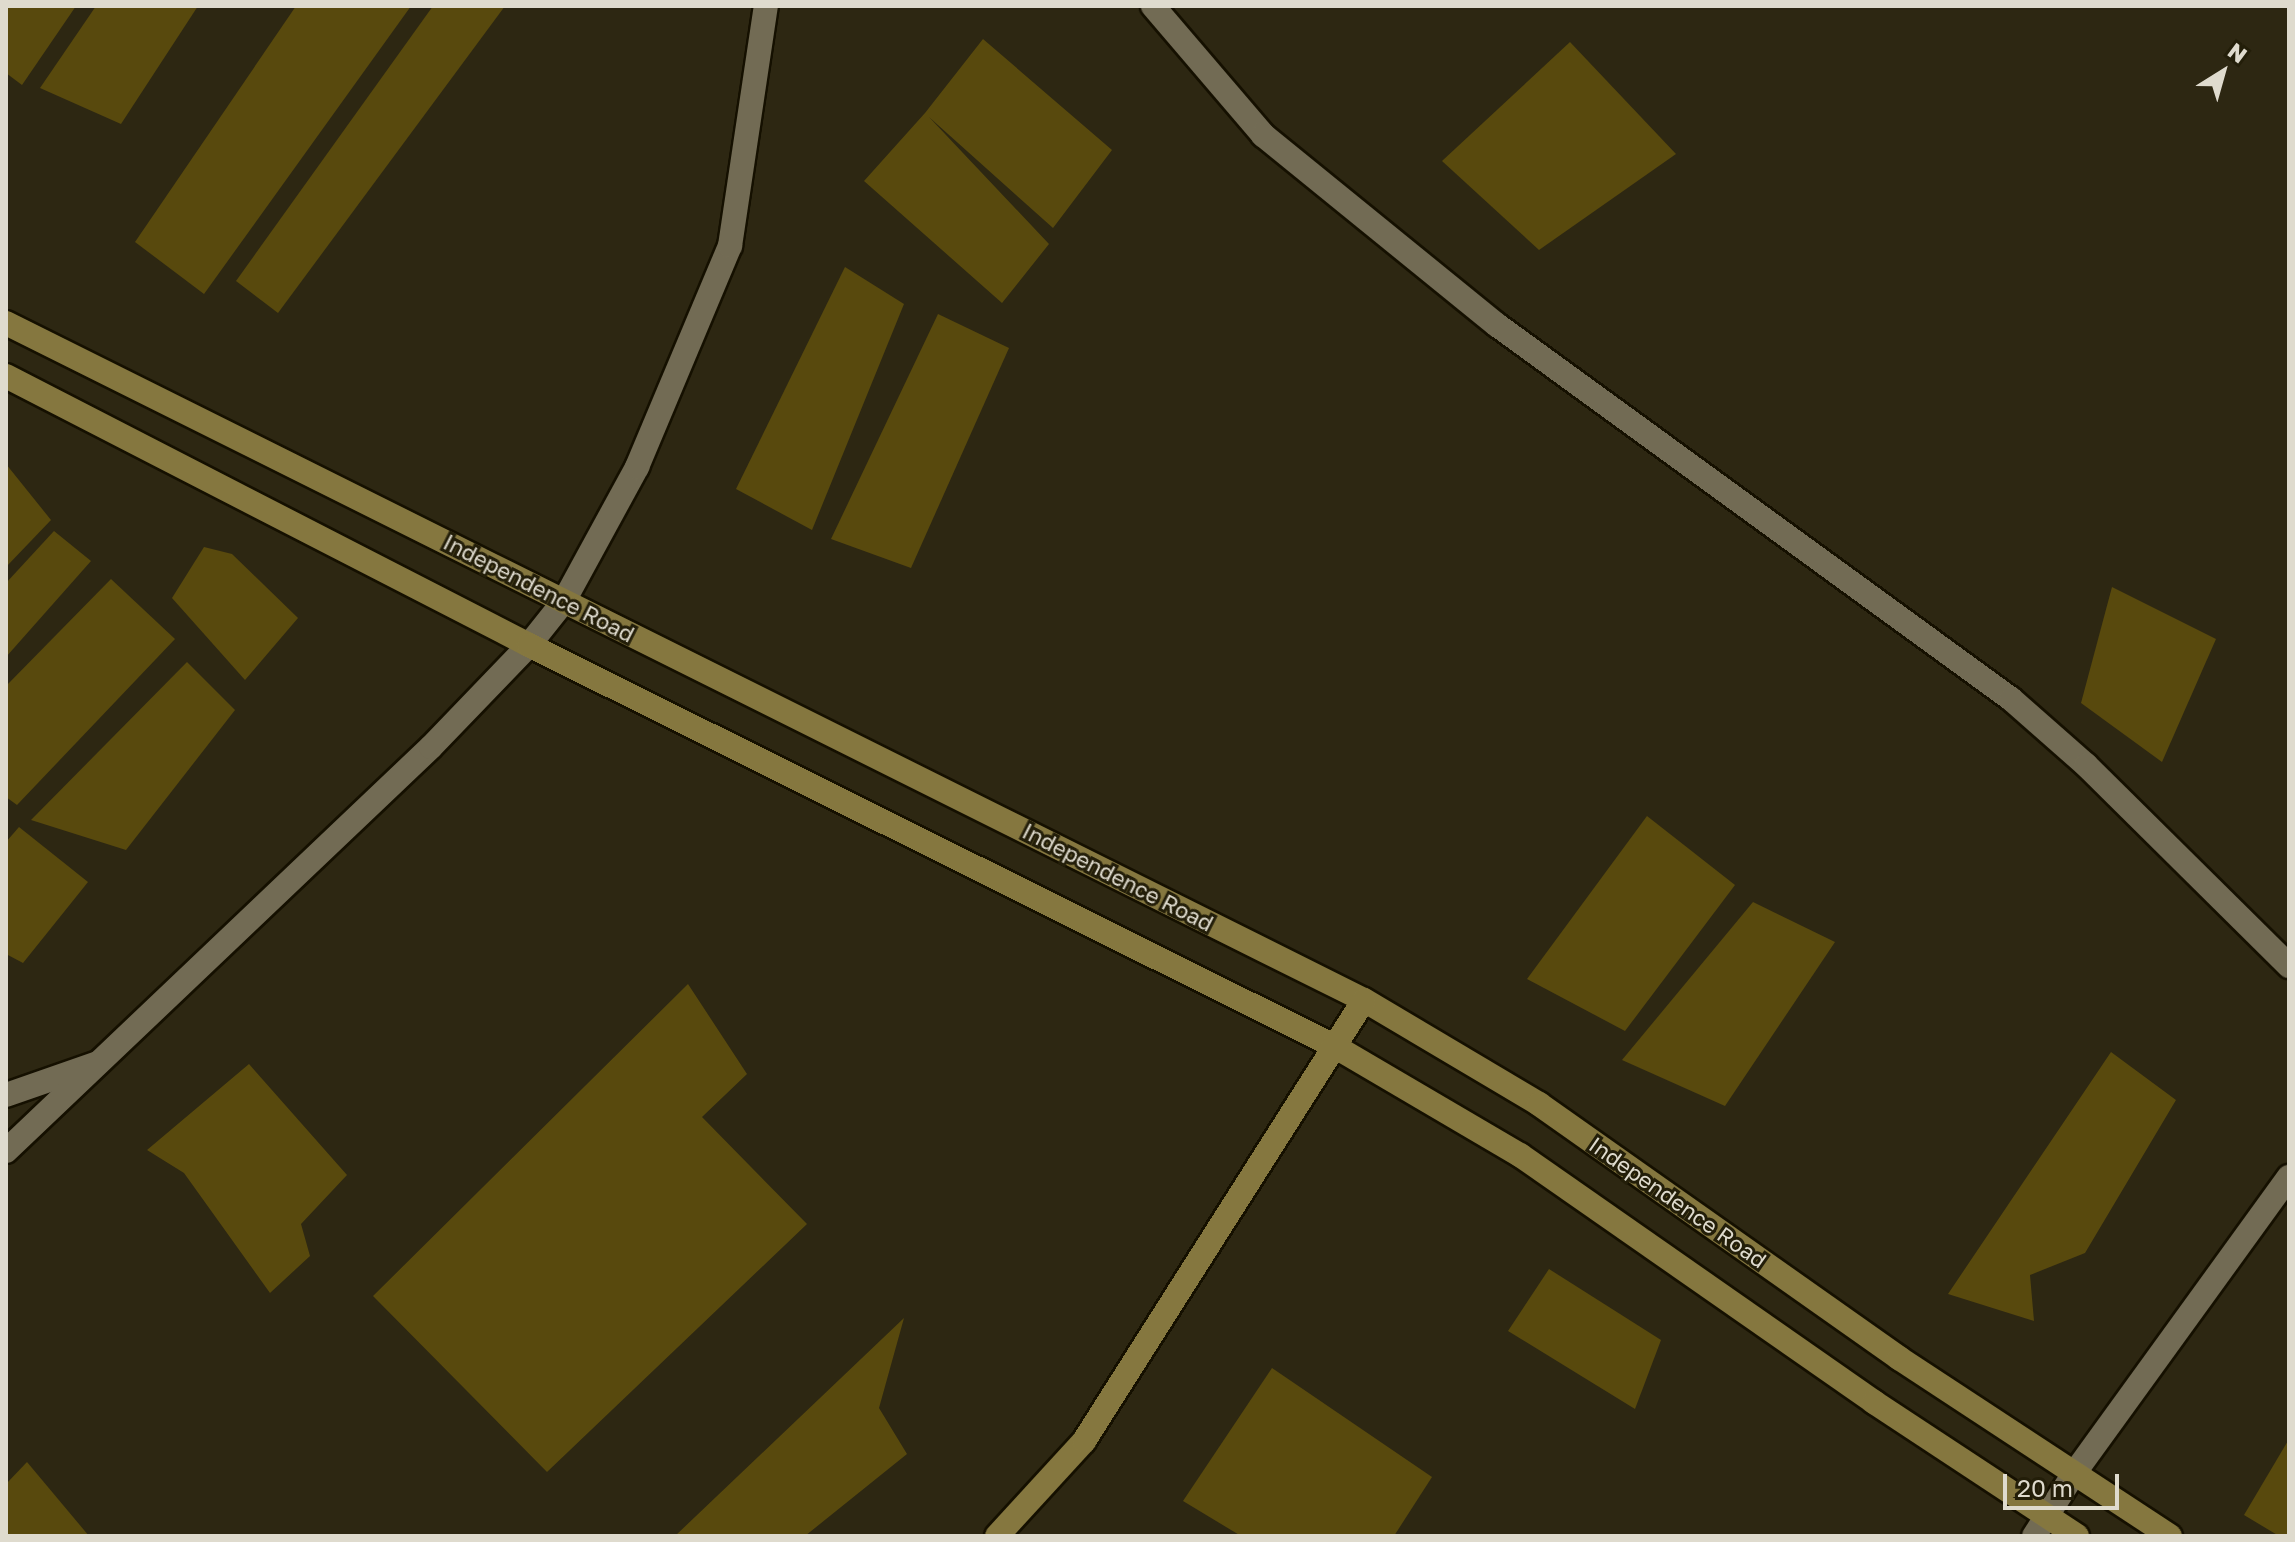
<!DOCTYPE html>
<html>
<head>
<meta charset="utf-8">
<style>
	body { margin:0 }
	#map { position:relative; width:2295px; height:1542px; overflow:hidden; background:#2d2712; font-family:"Golos Text",sans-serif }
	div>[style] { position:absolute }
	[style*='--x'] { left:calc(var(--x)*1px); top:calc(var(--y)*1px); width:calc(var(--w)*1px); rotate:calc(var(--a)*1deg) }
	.building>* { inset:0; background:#58490d }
	.roads { filter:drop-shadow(2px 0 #151000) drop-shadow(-2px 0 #151000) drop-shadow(0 2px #151000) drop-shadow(0 -2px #151000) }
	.street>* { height:24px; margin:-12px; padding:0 12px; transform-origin:12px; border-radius:12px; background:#726b54 }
	.secondary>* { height:24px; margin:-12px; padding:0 12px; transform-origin:12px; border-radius:12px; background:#85773f }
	span { translate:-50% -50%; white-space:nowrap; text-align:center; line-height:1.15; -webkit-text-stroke:6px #231e09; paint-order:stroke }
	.street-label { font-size:22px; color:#dfdbce }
	.frame { position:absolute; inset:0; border:8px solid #dfdbce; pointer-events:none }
	.north { position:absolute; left:2183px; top:32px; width:80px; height:80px; -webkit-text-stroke:6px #231e09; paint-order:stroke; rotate:37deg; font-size:22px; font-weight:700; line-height:32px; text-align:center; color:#dfdbce }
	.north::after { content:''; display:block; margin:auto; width:28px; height:36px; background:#dfdbce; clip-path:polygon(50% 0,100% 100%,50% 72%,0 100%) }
	.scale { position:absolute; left:2003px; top:1474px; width:116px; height:36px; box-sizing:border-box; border:4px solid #dfdbce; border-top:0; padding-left:10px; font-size:24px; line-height:28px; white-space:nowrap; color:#dfdbce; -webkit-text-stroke:6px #231e09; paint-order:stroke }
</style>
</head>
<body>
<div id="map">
	<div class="building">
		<div style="clip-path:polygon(6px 6px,76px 6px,22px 85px,6px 73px)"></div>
		<div style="clip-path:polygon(96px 6px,198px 6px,121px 124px,40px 88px)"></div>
		<div style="clip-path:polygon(296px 6px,411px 6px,204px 294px,135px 242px)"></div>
		<div style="clip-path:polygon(433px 6px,505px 6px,278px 313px,236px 281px)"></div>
		<div style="clip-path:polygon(983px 39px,1112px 150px,1053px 228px,929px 117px,1049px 244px,1002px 303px,864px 181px,925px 113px)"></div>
		<div style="clip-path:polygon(1570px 42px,1676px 154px,1539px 250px,1442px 161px)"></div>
		<div style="clip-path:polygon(845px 267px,904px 304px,812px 530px,736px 489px)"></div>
		<div style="clip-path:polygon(938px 314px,1009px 348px,911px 568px,831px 539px)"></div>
		<div style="clip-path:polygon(6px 464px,51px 520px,6px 567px)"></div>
		<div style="clip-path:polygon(54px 531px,91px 561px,6px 657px,6px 583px)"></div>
		<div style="clip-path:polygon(204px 547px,232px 554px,298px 618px,245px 680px,172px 598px)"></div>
		<div style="clip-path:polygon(111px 579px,175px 639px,17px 805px,6px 797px,6px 686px)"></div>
		<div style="clip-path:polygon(2112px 587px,2216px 639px,2162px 762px,2081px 703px)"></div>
		<div style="clip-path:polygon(187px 662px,235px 710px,126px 850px,31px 820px)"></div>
		<div style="clip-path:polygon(1647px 816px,1735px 885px,1625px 1031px,1527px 979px)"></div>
		<div style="clip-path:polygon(19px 827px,88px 882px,23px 963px,6px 954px,6px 842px)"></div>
		<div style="clip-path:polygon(1753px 902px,1835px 942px,1725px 1106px,1622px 1060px)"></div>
		<div style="clip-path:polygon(688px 984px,747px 1074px,702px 1117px,807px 1224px,547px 1472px,373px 1296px)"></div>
		<div style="clip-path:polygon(2111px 1052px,2176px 1100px,2085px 1253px,2030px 1275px,2034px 1321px,1948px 1294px)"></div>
		<div style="clip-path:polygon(249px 1064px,347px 1175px,301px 1224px,310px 1256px,270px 1293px,184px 1173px,147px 1150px)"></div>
		<div style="clip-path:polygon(1549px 1269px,1661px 1340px,1635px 1409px,1508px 1331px)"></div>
		<div style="clip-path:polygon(904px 1318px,879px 1408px,907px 1454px,805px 1536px,675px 1536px)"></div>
		<div style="clip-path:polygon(1272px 1368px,1432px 1477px,1394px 1536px,1241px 1536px,1183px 1501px)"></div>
		<div style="clip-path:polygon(2289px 1439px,2289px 1536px,2279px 1536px,2244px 1515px)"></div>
		<div style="clip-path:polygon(27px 1462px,89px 1536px,6px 1536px,6px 1484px)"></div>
	</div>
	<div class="roads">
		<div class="street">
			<div style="--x:1153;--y:6;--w:170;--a:49.5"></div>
			<div style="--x:1263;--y:135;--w:301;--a:39.1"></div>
			<div style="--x:1497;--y:325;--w:636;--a:36.04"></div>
			<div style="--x:2011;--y:699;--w:100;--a:41.3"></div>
			<div style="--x:2086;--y:765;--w:286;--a:44.7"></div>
			<div style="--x:6;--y:1095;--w:97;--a:-19.2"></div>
			<div style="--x:6;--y:1151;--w:586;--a:-43.55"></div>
			<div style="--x:431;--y:747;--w:141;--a:-46.1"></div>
			<div style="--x:529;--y:645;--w:56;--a:-51.5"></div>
			<div style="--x:564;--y:601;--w:153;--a:-61.4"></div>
			<div style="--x:637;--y:467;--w:240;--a:-67.2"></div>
			<div style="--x:730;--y:246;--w:243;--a:-81.5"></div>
			<div style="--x:2034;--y:1536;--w:72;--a:-57.4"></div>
			<div style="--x:2073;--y:1475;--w:368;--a:-54.1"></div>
		</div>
		<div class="secondary">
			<div style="--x:6;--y:323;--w:1517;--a:26.5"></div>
			<div style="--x:1364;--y:1000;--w:204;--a:30.7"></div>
			<div style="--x:1539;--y:1104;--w:441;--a:35.2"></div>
			<div style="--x:1899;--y:1358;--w:324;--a:33.3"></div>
			<div style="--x:6;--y:376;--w:588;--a:27.22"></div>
			<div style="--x:529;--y:645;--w:899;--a:26.48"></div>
			<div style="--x:1334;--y:1046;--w:216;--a:30.4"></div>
			<div style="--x:1520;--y:1155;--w:432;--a:34.9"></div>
			<div style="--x:1874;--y:1402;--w:243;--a:33.4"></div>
			<div style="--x:997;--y:1536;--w:129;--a:-47.5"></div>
			<div style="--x:1084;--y:1441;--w:522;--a:-57.59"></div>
		</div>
	</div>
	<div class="street-label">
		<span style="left:539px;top:588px;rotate:27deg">Independence Road</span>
		<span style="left:1118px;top:877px;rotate:27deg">Independence Road</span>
		<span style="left:1678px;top:1202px;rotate:35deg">Independence Road</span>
	</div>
	<div class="frame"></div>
	<div class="north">N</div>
	<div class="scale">20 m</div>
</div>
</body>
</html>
